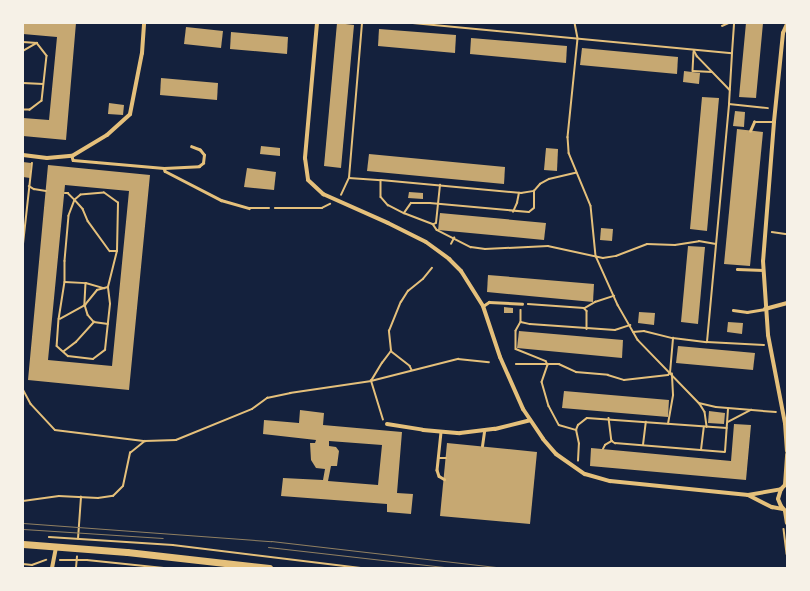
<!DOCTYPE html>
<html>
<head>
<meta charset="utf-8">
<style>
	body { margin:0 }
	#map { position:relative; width:810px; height:591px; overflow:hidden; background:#14213d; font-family:Raleway,sans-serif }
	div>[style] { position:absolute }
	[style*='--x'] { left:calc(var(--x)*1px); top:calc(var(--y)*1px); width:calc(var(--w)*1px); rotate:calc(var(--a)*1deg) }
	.building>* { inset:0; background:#c6a872 }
	.path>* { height:1.5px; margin:-0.75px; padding:0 0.75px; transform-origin:0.75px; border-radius:0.75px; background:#e5c07b }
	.service>* { height:2.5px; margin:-1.25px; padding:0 1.25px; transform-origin:1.25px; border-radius:1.25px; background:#e5c07b }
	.minor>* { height:4px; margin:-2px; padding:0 2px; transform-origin:2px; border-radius:2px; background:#e5c07b }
	.tertiary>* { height:7px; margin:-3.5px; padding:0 3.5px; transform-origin:3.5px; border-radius:3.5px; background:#e5c07b }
	.tram>* { height:1px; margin:-0.5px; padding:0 0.5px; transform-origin:0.5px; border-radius:0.5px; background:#918062 }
	span { translate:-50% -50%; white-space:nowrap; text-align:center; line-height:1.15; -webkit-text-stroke:3px #f6f1e7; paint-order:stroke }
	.frame { position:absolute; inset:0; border:24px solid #f6f1e7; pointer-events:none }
</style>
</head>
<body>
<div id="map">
	<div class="building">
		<div style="clip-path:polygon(23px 23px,76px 23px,66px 140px,23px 136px,23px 118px,49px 120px,57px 37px,23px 34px)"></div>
		<div style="clip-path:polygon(337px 23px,354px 25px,341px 168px,324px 166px)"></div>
		<div style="clip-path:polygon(746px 23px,763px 23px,756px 98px,739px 97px)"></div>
		<div style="clip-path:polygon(186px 27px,223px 31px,221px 48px,184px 44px)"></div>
		<div style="clip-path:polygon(379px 29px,456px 35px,455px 53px,378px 46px)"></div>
		<div style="clip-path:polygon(231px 32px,288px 37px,287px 54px,230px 49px)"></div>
		<div style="clip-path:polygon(471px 38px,567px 46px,566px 63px,470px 54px)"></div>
		<div style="clip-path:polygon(582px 48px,678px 57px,677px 74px,580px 65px)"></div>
		<div style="clip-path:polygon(684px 71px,700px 73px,699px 84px,683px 82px)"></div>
		<div style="clip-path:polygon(161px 78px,218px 83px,217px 100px,160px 95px)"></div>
		<div style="clip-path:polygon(702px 97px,719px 98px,707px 231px,690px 229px)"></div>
		<div style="clip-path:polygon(109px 103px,124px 105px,123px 115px,108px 114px)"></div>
		<div style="clip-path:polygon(735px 111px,745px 112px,744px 127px,733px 126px)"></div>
		<div style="clip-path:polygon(737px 129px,763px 132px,750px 266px,724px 264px)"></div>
		<div style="clip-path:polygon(261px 146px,280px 148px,280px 156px,260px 154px)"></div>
		<div style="clip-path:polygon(546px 148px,558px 149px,557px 171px,544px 170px)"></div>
		<div style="clip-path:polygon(369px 154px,505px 167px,504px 184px,367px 171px)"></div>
		<div style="clip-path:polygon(23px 162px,31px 163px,30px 178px,23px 177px)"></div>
		<div style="clip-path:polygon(evenodd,48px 165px,150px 175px,129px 390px,28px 380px,48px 165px,65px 185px,129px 191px,112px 366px,48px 360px,65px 185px)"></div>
		<div style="clip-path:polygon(247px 168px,276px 172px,274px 190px,244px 187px)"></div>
		<div style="clip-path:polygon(409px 192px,423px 193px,423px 199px,408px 198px)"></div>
		<div style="clip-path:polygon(440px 213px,546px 223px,544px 240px,438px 230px)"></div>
		<div style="clip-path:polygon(601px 228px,613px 229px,612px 241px,600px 240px)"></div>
		<div style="clip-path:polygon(688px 246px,705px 247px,698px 324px,681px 322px)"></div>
		<div style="clip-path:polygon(488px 275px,594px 284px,593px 302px,487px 292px)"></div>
		<div style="clip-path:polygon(504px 307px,513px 308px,513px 313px,504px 313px)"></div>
		<div style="clip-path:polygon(639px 312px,655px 313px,654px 325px,638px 323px)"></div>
		<div style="clip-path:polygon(728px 322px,743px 323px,742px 334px,727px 332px)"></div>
		<div style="clip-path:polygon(519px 331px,623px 340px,622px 358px,517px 348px)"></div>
		<div style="clip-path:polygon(678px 346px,755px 353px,753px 370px,676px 363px)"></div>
		<div style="clip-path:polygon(564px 391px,669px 400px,668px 417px,562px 408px)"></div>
		<div style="clip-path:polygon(evenodd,300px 410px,324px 413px,323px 425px,402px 432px,397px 493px,413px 494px,411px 514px,387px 512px,387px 504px,281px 496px,283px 478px,323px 480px,325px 469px,316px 468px,311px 460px,310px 443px,315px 443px,316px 440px,263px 434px,264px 420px,299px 423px,300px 410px,329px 441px,382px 445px,378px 485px,328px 481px,331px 466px,337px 466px,339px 451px,336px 447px,329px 446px,329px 441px)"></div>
		<div style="clip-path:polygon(709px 411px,725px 413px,724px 424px,708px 423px)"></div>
		<div style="clip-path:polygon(734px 424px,751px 425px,746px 480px,590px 466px,591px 448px,731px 461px)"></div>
		<div style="clip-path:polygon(447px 443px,537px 452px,530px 524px,440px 516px)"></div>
	</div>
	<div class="path">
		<div style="--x:413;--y:23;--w:320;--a:5.4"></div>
		<div style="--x:732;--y:53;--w:30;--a:-86"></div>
		<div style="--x:575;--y:23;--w:16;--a:79"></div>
		<div style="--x:578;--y:39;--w:99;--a:95.8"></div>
		<div style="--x:568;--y:137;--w:16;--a:86"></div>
		<div style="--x:569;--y:153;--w:57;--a:67.5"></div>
		<div style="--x:591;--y:206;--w:50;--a:84.3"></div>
		<div style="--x:596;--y:256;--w:54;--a:65.8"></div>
		<div style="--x:618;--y:305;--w:40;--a:60.3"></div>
		<div style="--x:638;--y:340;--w:88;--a:45.9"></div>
		<div style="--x:699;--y:403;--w:17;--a:13"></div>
		<div style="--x:716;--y:407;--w:60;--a:4.8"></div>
		<div style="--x:722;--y:26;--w:8;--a:-23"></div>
		<div style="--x:23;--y:42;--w:14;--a:4"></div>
		<div style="--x:37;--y:43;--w:16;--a:52"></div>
		<div style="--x:47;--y:56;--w:45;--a:96.3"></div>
		<div style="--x:42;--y:101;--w:15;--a:143"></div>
		<div style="--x:30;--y:110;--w:7;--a:180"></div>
		<div style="--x:694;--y:50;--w:7;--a:63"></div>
		<div style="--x:697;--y:56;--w:47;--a:45.9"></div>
		<div style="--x:23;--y:51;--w:16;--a:-30"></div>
		<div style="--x:694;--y:52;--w:19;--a:93"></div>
		<div style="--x:693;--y:71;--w:19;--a:3"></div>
		<div style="--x:23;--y:83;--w:20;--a:3"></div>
		<div style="--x:729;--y:104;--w:51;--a:-86.6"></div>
		<div style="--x:349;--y:178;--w:156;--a:-85.2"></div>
		<div style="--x:381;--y:180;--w:141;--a:5.3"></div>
		<div style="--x:521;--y:193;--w:13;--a:-9"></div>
		<div style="--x:29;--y:186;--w:6;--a:31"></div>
		<div style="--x:34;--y:189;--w:12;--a:9"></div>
		<div style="--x:65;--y:193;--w:3;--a:0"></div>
		<div style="--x:68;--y:193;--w:10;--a:45"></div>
		<div style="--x:75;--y:200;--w:17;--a:111"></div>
		<div style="--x:69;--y:216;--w:45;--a:95.1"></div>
		<div style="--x:65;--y:261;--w:21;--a:90"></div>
		<div style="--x:65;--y:282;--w:37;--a:99"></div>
		<div style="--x:59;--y:319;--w:27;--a:94"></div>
		<div style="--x:57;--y:346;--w:15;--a:42"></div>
		<div style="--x:68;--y:356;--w:25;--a:7"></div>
		<div style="--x:93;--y:359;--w:15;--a:-37"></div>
		<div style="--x:105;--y:350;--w:46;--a:-83.8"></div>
		<div style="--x:110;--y:304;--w:17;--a:-97"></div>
		<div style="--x:108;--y:287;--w:37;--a:-76"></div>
		<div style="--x:117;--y:251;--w:48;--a:-88.8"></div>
		<div style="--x:118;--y:203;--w:17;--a:-144"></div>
		<div style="--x:104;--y:193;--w:23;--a:175"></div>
		<div style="--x:81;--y:195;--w:8;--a:140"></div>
		<div style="--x:75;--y:200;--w:12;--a:48"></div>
		<div style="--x:83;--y:209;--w:13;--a:67"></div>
		<div style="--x:88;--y:221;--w:37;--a:54"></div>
		<div style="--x:110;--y:251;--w:7;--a:0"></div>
		<div style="--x:341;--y:195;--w:19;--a:-65"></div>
		<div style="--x:349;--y:178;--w:32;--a:4"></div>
		<div style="--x:381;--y:180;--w:17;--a:90"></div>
		<div style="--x:381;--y:197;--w:11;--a:49"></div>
		<div style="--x:388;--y:205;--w:18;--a:27"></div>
		<div style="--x:404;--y:213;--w:31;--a:21"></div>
		<div style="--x:433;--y:224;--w:7;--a:56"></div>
		<div style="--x:437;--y:230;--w:38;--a:27"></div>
		<div style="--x:471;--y:247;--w:14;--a:8"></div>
		<div style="--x:485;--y:249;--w:63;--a:-2.7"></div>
		<div style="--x:548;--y:246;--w:56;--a:12.3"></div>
		<div style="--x:603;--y:258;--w:13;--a:-9"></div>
		<div style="--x:616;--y:256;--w:33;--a:-21"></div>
		<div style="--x:647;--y:244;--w:28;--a:2"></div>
		<div style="--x:675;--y:245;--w:24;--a:-9"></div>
		<div style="--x:699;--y:241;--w:17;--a:10"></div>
		<div style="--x:275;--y:208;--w:47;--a:0"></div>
		<div style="--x:322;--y:208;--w:9;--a:-27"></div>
		<div style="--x:513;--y:212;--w:10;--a:-66"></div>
		<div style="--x:517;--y:203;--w:10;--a:-79"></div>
		<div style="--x:404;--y:213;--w:12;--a:-55"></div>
		<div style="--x:411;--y:203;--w:19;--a:0"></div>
		<div style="--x:430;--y:203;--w:99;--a:5.2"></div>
		<div style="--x:529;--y:212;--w:6;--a:-39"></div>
		<div style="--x:534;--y:208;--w:17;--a:-90"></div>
		<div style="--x:534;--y:191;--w:9;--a:-49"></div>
		<div style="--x:540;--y:184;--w:10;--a:-29"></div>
		<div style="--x:549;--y:179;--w:28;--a:-13"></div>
		<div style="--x:434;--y:224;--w:2;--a:-27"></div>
		<div style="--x:436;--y:223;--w:38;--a:-84"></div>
		<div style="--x:772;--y:232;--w:15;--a:8"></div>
		<div style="--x:23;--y:244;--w:81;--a:-83.7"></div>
		<div style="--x:451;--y:244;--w:7;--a:-63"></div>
		<div style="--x:65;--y:282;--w:21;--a:3"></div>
		<div style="--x:86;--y:283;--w:19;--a:16"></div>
		<div style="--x:86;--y:283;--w:22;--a:93"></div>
		<div style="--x:85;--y:305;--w:10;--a:73"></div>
		<div style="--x:88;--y:315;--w:9;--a:49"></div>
		<div style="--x:94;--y:322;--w:14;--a:8"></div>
		<div style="--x:528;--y:304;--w:56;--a:4.1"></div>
		<div style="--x:584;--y:308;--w:4;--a:45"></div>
		<div style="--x:587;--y:311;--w:18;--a:90"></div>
		<div style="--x:585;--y:308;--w:12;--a:-31"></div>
		<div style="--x:595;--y:302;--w:20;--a:-18"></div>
		<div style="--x:521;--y:310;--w:12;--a:90"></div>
		<div style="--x:521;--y:322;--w:9;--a:13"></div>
		<div style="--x:530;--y:324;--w:85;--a:4"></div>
		<div style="--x:615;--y:330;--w:16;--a:-18"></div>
		<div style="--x:60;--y:319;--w:29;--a:-29"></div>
		<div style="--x:85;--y:305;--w:19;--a:-51"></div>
		<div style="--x:97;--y:290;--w:11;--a:-15"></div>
		<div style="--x:521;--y:322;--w:10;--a:119"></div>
		<div style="--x:516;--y:331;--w:18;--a:90"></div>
		<div style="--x:516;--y:349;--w:32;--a:22"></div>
		<div style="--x:546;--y:361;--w:4;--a:63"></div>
		<div style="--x:548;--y:365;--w:18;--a:109"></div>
		<div style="--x:542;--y:382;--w:25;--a:74"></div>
		<div style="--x:549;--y:406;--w:21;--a:62"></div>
		<div style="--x:559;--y:425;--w:18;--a:16"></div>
		<div style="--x:633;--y:332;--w:11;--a:-5"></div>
		<div style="--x:644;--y:331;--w:30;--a:14"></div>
		<div style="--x:673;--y:338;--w:34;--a:7"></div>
		<div style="--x:707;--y:342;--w:57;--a:3"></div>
		<div style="--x:707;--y:342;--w:239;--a:-84.7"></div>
		<div style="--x:729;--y:104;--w:39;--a:6"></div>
		<div style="--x:64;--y:351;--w:15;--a:-37"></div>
		<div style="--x:76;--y:342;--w:27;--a:-48"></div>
		<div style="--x:391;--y:351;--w:24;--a:38"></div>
		<div style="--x:410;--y:366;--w:4;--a:63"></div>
		<div style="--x:516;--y:364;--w:43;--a:0"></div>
		<div style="--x:559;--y:364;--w:19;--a:25"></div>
		<div style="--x:576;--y:372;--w:32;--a:5"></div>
		<div style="--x:608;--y:375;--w:17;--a:17"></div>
		<div style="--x:624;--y:380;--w:44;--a:-6.5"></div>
		<div style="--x:668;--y:375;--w:3;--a:-45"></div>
		<div style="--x:670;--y:373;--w:35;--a:-85"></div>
		<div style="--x:23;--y:389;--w:17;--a:62"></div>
		<div style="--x:31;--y:404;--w:35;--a:47"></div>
		<div style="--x:55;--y:430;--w:91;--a:7"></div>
		<div style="--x:145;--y:441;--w:31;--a:-2"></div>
		<div style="--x:176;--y:440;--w:82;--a:-22.2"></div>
		<div style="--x:252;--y:409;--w:19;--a:-36"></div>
		<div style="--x:267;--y:398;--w:24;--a:-12"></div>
		<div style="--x:290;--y:393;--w:82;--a:-8.4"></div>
		<div style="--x:371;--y:381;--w:90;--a:-14.2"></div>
		<div style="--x:458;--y:359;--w:31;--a:6"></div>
		<div style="--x:700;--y:404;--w:9;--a:58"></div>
		<div style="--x:705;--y:412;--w:15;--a:82"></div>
		<div style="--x:609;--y:418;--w:23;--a:83"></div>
		<div style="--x:612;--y:441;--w:4;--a:34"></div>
		<div style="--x:615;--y:443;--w:110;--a:4.7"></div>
		<div style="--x:725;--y:452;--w:43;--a:-86"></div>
		<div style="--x:383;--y:420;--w:41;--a:-107.1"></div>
		<div style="--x:371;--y:381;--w:21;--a:-59"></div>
		<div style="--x:382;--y:363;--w:15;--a:-53"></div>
		<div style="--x:391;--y:351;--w:20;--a:-96"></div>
		<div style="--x:389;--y:331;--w:31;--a:-68"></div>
		<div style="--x:401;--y:302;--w:13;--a:-58"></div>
		<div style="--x:408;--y:291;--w:19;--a:-39"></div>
		<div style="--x:423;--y:279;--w:14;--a:-51"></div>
		<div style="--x:728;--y:422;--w:26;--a:-28"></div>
		<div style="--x:668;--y:424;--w:29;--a:-80"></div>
		<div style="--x:673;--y:395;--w:21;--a:-93"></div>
		<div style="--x:643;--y:445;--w:23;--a:-83"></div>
		<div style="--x:603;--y:449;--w:4;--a:-63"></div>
		<div style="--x:605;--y:445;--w:8;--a:-30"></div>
		<div style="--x:701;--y:450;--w:23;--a:-83"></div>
		<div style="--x:578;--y:461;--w:17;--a:-87"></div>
		<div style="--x:579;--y:444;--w:14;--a:-102"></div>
		<div style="--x:576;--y:430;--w:5;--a:-68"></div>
		<div style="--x:578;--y:425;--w:11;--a:-38"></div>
		<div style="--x:587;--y:418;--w:140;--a:4.1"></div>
		<div style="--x:23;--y:501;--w:36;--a:-8"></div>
		<div style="--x:59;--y:496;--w:39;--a:3"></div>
		<div style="--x:98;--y:498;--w:15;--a:-8"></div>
		<div style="--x:113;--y:496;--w:14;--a:-45"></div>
		<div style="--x:123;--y:486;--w:34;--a:-78"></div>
		<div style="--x:130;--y:453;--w:19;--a:-39"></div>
		<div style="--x:784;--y:529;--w:25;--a:83"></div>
		<div style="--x:49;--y:537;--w:124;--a:3.7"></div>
		<div style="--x:173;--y:545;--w:189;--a:7"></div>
		<div style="--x:78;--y:539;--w:42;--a:-85.9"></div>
		<div style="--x:60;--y:560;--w:27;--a:0"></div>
		<div style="--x:87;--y:560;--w:77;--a:5.9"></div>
		<div style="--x:23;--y:564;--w:9;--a:6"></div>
		<div style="--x:32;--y:565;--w:15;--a:-20"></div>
		<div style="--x:76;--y:568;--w:11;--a:-85"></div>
	</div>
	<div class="service">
		<div style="--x:750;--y:131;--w:10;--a:-66"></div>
		<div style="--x:754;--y:122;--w:20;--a:0"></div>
		<div style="--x:72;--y:156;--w:4;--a:76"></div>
		<div style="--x:73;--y:160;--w:91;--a:5"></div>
		<div style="--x:164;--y:168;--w:35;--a:-3"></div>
		<div style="--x:199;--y:166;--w:5;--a:-37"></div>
		<div style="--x:203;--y:163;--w:8;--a:-83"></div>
		<div style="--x:204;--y:155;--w:6;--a:-129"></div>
		<div style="--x:200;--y:150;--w:9;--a:-159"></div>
		<div style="--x:164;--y:168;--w:3;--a:72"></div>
		<div style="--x:165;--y:171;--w:63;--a:27.4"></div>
		<div style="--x:221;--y:200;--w:29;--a:16"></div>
		<div style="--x:249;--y:208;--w:20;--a:0"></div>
		<div style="--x:737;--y:269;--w:26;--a:2"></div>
		<div style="--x:483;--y:306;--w:7;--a:-34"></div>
		<div style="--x:489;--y:302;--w:33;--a:3"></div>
		<div style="--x:733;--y:310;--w:14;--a:8"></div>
		<div style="--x:747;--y:312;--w:18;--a:-9"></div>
		<div style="--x:441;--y:432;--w:38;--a:96"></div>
		<div style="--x:437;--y:470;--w:6;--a:72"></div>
		<div style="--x:439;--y:476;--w:6;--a:31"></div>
		<div style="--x:482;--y:446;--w:15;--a:-82"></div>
		<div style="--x:438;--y:458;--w:8;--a:0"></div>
	</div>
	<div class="minor">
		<div style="--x:317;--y:23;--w:136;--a:95.1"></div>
		<div style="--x:305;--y:158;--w:22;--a:82"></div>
		<div style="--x:308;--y:180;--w:21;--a:43"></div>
		<div style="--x:323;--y:194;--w:71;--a:24"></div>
		<div style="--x:388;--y:223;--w:42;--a:26.6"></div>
		<div style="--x:426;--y:242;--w:29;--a:36"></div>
		<div style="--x:449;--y:259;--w:17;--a:45"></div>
		<div style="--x:461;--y:271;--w:41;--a:57.8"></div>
		<div style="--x:483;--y:306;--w:54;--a:71.6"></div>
		<div style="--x:500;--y:357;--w:57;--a:66.1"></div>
		<div style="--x:523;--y:409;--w:36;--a:56"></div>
		<div style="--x:543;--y:439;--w:20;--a:49"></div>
		<div style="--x:556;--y:454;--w:35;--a:35"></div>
		<div style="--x:585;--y:474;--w:26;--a:16"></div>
		<div style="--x:610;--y:481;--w:139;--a:5.8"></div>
		<div style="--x:748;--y:495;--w:34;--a:-10"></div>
		<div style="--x:787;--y:24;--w:10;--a:114"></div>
		<div style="--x:783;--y:33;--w:89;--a:95.8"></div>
		<div style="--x:774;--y:122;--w:139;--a:94.5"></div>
		<div style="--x:763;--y:261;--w:74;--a:86.1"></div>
		<div style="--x:768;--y:335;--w:90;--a:79.1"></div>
		<div style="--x:785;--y:423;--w:28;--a:86"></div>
		<div style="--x:23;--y:155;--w:24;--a:7"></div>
		<div style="--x:47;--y:158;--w:25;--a:-5"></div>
		<div style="--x:72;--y:156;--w:41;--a:-31"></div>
		<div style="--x:107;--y:135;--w:31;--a:-42"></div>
		<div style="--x:130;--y:114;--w:62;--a:-78.9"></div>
		<div style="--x:142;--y:53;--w:30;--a:-86"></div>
		<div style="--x:765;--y:309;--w:23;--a:-15"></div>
		<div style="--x:387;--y:424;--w:36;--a:9"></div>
		<div style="--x:423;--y:430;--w:37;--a:5"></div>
		<div style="--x:460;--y:433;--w:35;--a:-7"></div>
		<div style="--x:495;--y:429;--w:36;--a:-14"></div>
		<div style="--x:787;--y:483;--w:8;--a:135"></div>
		<div style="--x:781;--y:489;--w:10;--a:107"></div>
		<div style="--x:778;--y:499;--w:8;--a:67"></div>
		<div style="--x:781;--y:506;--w:9;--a:49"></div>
		<div style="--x:785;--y:485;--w:31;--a:-86"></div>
		<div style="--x:748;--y:495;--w:27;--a:27"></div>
		<div style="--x:772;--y:507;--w:10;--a:11"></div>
		<div style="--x:785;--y:511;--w:12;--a:81"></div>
		<div style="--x:52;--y:568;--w:21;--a:-79"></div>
	</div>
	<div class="tertiary">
		<div style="--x:23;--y:544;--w:104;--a:4.4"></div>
		<div style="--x:127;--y:552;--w:143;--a:6.4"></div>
	</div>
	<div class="tram">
		<div style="--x:23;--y:523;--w:249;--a:4.2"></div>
		<div style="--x:271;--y:541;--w:235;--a:6.6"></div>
		<div style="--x:23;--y:529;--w:140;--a:3.7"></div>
		<div style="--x:268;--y:547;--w:186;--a:6.5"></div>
	</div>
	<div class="frame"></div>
</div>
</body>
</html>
